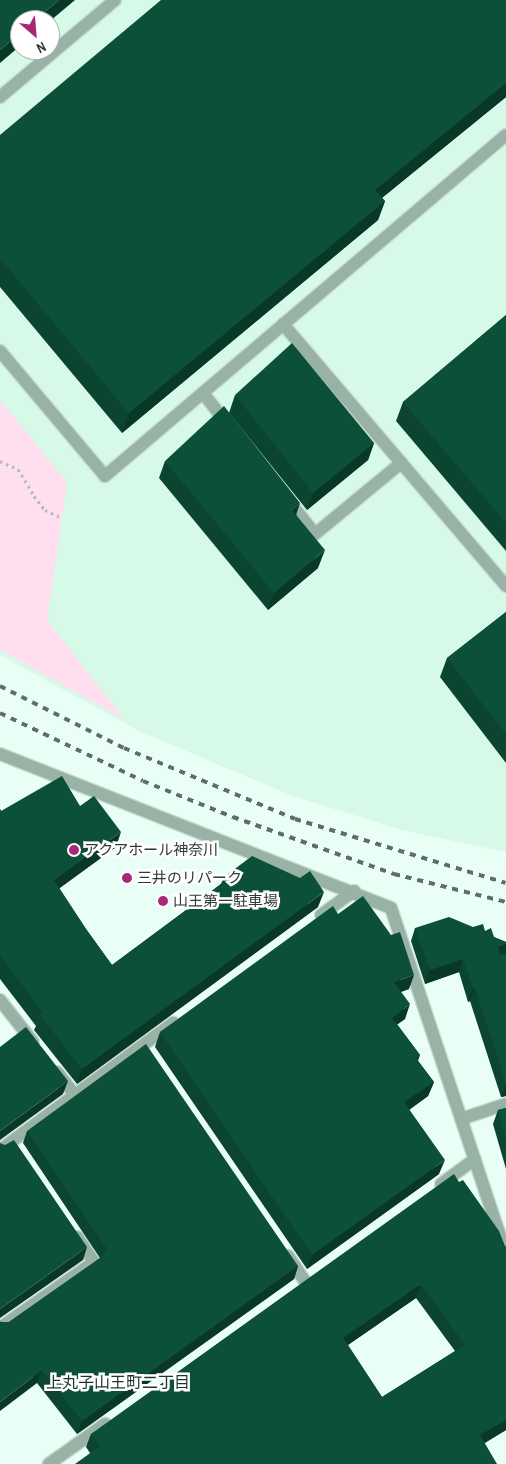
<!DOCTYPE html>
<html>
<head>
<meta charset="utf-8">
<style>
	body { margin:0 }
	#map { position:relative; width:506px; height:1464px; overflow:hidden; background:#e9fef4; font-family:"Archivo Narrow","Noto Sans JP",sans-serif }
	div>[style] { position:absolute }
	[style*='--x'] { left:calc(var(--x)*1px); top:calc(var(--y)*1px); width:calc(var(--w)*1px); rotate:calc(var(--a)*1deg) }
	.built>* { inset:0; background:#d6f9e8 }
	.green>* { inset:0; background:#ffdfef }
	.path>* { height:3px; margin-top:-1.5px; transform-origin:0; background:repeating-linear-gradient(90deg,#acbdb5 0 2.5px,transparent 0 6.5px) }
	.roads { filter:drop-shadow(1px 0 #c8dbd2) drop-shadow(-1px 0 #c8dbd2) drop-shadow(0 1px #c8dbd2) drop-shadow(0 -1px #c8dbd2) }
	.lane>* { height:12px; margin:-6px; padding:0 6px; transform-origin:6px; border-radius:6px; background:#98b2a6 }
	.street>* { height:12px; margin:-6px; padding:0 6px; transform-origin:6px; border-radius:6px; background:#98b2a6 }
	.rail>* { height:4px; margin-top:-2px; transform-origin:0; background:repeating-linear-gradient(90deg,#606d67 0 6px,transparent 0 12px) }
	.wall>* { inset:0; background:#0b4532 }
	.shaded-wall>* { inset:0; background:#093829 }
	.building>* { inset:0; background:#0d503a }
	.dots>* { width:14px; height:14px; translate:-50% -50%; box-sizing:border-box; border:2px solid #fff; border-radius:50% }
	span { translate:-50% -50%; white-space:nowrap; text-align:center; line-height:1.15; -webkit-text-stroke:5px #fff; paint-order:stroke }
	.poi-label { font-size:15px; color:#313b36 }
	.left { translate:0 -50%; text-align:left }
	.neighbourhood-label { font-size:16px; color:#1f352c }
	.north { position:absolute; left:10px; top:10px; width:50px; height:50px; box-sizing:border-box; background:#fff; border:1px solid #adb1af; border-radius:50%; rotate:153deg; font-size:14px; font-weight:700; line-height:20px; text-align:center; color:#313b36 }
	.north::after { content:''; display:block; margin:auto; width:18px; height:22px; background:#a72878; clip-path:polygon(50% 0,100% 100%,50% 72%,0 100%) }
</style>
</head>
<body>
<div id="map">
	<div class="built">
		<div style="clip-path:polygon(evenodd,0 0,506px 0,506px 852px,402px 830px,293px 796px,139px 731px,0 655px,0 0,20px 20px,50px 20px,50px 50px,20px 50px,20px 20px)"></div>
	</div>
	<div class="green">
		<div style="clip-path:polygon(0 400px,67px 482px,47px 620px,124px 719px,0 650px)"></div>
	</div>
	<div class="path">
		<div style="--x:0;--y:461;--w:20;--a:24"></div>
		<div style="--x:18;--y:469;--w:31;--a:59"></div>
		<div style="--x:34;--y:496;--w:18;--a:52"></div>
		<div style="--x:45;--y:510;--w:19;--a:25"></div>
	</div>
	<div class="roads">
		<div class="lane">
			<div style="--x:0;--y:97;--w:150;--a:-40.1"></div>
			<div style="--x:283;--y:324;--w:344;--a:49.6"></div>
			<div style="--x:0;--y:351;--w:163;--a:50"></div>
			<div style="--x:105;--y:476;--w:526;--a:-40.38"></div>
			<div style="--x:203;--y:393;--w:39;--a:52"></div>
			<div style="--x:288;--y:500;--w:43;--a:51.5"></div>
			<div style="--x:315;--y:534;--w:112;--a:-39.5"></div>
			<div style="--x:0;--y:1000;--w:53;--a:51.8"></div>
			<div style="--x:57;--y:1072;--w:29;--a:52"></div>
			<div style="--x:288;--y:1256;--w:30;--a:56"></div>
			<div style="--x:0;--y:1328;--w:115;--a:-35.1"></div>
			<div style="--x:94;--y:1262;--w:30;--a:-124"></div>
		</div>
		<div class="street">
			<div style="--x:0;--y:754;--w:420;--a:21.5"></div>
			<div style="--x:391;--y:908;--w:365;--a:71.6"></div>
			<div style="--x:321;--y:915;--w:41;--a:-36"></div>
			<div style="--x:461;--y:1119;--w:47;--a:-18.4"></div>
			<div style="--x:0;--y:1150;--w:215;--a:-36.3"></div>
			<div style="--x:441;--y:1184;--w:42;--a:-36.3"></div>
			<div style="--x:49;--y:1464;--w:69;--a:-35.5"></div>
		</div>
	</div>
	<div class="rail">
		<div style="--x:0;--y:686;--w:139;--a:26.6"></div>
		<div style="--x:124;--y:748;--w:185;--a:22.5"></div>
		<div style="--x:295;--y:819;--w:220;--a:16.9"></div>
		<div style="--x:0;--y:713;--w:158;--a:25.4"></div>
		<div style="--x:143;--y:781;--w:97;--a:21.8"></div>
		<div style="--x:233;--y:817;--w:171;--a:19.5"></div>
		<div style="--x:394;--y:874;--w:115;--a:14"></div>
	</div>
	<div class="wall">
		<div style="clip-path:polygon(506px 0,506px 97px,382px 198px,385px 201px,378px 220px,122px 433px,0 287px,0 135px)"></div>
		<div style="clip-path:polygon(506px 315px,506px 551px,396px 421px,403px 402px)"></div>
		<div style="clip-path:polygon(235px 395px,374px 443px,368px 460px,307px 510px,229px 413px)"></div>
		<div style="clip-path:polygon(165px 461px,296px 514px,318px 568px,268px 610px,159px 478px)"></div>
		<div style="clip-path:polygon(506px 612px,506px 763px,440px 677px,447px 658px)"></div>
		<div style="clip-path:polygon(80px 806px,116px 847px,59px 888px,86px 929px,112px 965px,221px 884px,224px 877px,318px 907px,77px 1084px,34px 1030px,36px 1026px,0 979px,0 809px,1px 811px)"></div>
		<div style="clip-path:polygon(338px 914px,409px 989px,401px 992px,405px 1019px,397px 1024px,420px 1055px,418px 1061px,434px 1082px,428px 1096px,409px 1110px,439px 1174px,307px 1269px,155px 1047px,160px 1032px)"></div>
		<div style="clip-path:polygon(473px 927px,485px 931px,494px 937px,506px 942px,506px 1096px,501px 1097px,470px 1001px,468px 1002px,459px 972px,425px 984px,411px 941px,415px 928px)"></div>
		<div style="clip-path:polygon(506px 1108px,506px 1169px,493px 1124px,498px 1110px)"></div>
		<div style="clip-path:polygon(27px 1131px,298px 1266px,294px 1279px,77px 1434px,37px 1383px,1px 1322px,9px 1322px,100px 1258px,23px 1143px)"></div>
		<div style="clip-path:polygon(evenodd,505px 1246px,506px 1247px,506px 1430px,485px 1443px,90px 1453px,86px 1447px,91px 1434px,505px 1246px,416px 1298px,455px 1351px,382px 1397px,348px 1345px,416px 1298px)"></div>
	</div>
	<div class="shaded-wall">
		<div style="clip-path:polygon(59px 0,75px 0,50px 21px,50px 20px,35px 20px)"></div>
		<div style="clip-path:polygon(20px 33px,20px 46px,0 63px,0 50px)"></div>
		<div style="clip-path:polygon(506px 83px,506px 97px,368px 209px,375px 190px)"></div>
		<div style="clip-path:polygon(385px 201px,378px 220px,122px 433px,129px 413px)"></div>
		<div style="clip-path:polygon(374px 443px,368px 460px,307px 510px,313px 493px)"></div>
		<div style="clip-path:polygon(300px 503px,294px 521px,292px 510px)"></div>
		<div style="clip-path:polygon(325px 550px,318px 568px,268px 610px,274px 593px)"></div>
		<div style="clip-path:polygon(121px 832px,116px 847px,49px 896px,54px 880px)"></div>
		<div style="clip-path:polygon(324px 892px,318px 907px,77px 1084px,82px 1069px)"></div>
		<div style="clip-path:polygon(506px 944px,506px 951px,504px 957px,493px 960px,498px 947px)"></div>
		<div style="clip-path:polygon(463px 959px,459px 972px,425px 984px,430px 970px)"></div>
		<div style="clip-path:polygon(414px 975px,409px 989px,389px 996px,394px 982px)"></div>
		<div style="clip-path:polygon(473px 988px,475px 988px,470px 1001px,468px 1002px)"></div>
		<div style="clip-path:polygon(410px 1004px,405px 1019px,387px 1032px,392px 1018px)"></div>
		<div style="clip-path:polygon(68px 1081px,63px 1094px,0 1140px,0 1131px)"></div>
		<div style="clip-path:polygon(434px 1082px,428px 1096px,399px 1117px,404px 1102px)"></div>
		<div style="clip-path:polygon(506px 1084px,506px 1096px,501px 1097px)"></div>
		<div style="clip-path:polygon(445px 1160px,439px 1174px,307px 1269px,312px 1255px)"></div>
		<div style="clip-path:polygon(87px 1247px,83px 1260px,0 1318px,0 1309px)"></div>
		<div style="clip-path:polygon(298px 1266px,294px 1279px,77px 1434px,82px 1421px)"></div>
		<div style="clip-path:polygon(421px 1284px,416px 1298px,339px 1351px,343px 1338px)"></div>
		<div style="clip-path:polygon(42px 1370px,37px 1383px,0 1411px,0 1402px)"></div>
		<div style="clip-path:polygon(506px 1420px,506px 1430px,475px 1448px,480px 1435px)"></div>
	</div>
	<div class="building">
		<div style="clip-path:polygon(0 0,59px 0,35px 20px,20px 20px,20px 33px,0 50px)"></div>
		<div style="clip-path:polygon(161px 0,506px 0,506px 83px,375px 190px,385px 201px,129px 413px,0 258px,0 135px)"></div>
		<div style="clip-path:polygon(506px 315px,506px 523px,403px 402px)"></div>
		<div style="clip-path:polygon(292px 343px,374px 443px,313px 493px,235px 395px)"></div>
		<div style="clip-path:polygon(224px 406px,300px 503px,292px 510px,325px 550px,274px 593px,165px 461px)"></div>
		<div style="clip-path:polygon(506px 612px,506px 734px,447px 658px)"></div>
		<div style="clip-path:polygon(62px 776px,80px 806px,94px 796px,121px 832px,54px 880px,86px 929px,112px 965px,204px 897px,226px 880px,224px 877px,252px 856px,300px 878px,310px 871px,324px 892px,82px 1069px,40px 1015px,43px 1012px,0 956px,0 809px,1px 811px)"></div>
		<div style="clip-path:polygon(363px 896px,391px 935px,400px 932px,414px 975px,394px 982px,410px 1004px,392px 1018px,420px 1055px,416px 1058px,434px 1082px,404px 1102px,445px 1160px,312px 1255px,160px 1032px,333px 906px,338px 914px)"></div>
		<div style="clip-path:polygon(449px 917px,473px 927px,483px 924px,485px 931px,491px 928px,494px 937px,506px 942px,506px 944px,498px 947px,500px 955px,506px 953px,506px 1084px,475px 988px,473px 988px,463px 959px,430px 970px,415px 928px)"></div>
		<div style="clip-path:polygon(26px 1027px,68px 1081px,0 1131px,0 1047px)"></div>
		<div style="clip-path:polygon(146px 1044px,298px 1266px,82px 1421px,42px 1370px,0 1402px,0 1321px,1px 1322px,9px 1322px,103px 1256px,107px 1249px,27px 1131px)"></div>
		<div style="clip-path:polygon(506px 1108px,506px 1139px,498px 1110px)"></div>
		<div style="clip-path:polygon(14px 1140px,87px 1247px,0 1309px,0 1143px,5px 1145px)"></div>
		<div style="clip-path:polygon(evenodd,454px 1174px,459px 1182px,463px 1180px,499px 1231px,505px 1246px,506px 1247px,506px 1420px,480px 1435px,497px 1464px,75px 1464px,100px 1446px,91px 1434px,454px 1174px,421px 1284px,465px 1345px,382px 1397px,343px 1338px,421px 1284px)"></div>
	</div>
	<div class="dots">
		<div style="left:74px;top:850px;background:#a72878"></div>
		<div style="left:127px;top:878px;background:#a72878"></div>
		<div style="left:163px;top:901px;background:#a72878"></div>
	</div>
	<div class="poi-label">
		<span class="left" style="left:84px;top:850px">アクアホール神奈川</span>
		<span class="left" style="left:137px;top:878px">三井のリパーク</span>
		<span class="left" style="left:173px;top:901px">山王第一駐車場</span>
	</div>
	<div class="neighbourhood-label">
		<span style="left:118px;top:1382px">上丸子山王町二丁目</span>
	</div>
	<div class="north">N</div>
</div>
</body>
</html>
